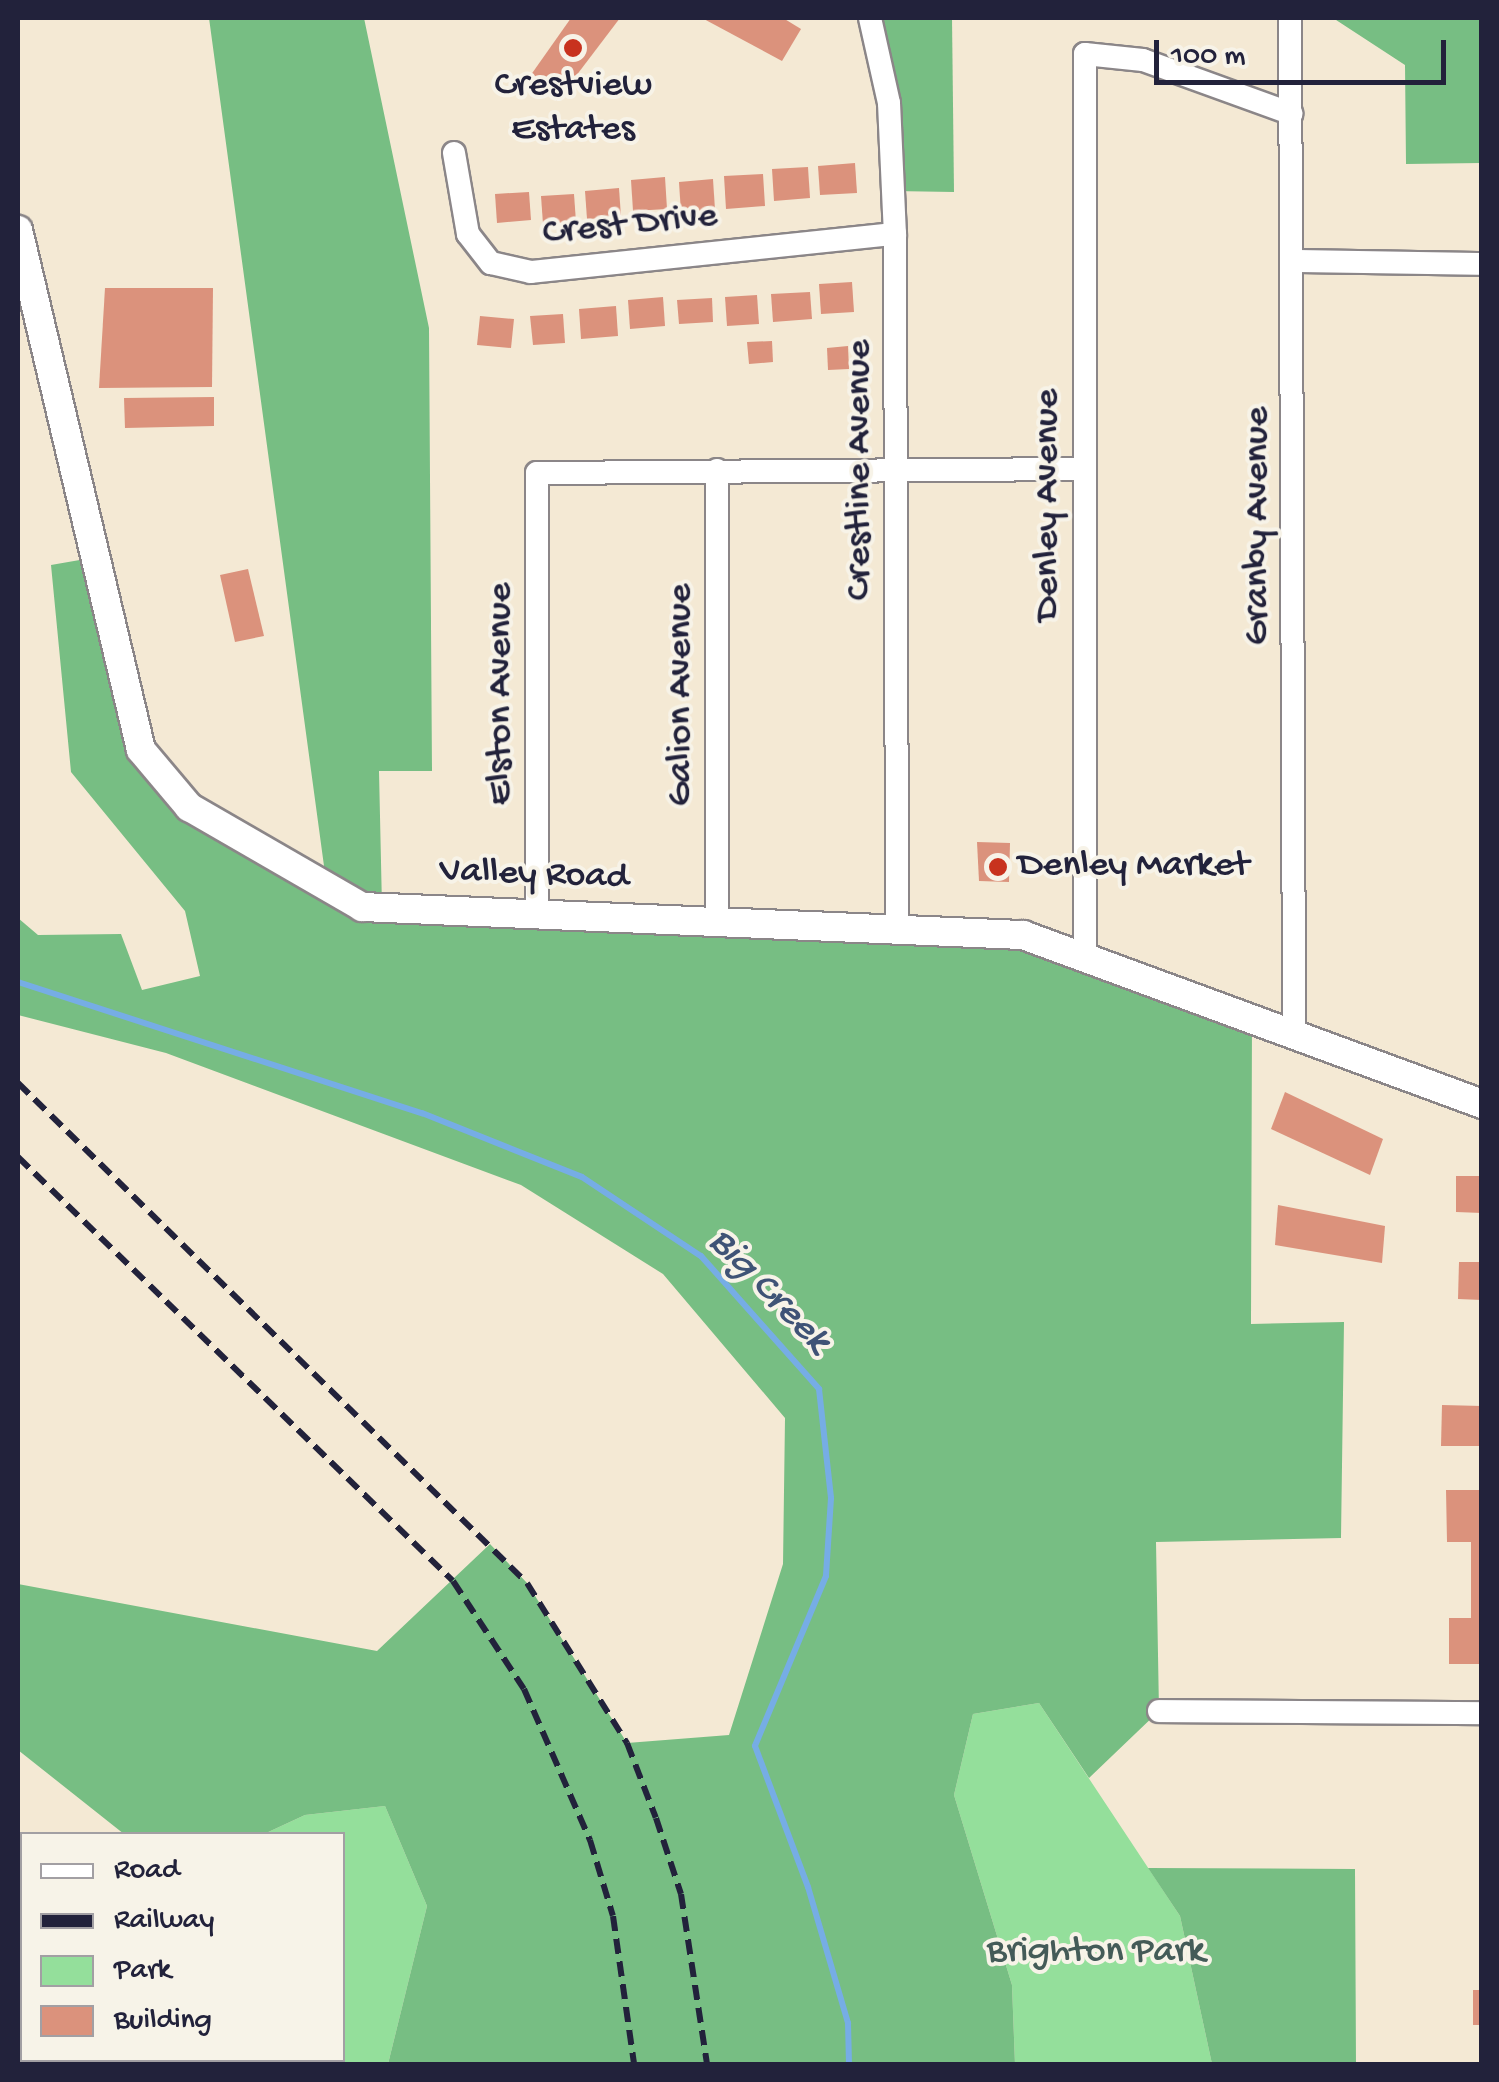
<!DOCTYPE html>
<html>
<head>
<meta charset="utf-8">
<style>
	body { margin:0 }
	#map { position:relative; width:1499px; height:2082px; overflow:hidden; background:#f4e9d4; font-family:"Gochi Hand",sans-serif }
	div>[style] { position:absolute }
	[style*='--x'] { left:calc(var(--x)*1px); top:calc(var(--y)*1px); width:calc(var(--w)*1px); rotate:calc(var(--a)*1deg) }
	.green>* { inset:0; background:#94df9b }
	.forest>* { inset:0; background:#77be83 }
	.stream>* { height:6px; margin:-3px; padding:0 3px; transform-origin:3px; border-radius:3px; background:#76ade5 }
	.building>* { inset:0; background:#db927c }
	.roads { filter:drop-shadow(2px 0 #8b8688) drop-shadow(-2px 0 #8b8688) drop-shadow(0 2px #8b8688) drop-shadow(0 -2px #8b8688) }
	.minor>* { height:22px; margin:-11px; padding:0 11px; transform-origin:11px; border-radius:11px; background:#fff }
	.tertiary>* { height:28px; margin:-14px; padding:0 14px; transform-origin:14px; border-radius:14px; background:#fff }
	.rail>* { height:6px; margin-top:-3px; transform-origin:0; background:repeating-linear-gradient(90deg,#22223b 0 15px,transparent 0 23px) }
	.dots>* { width:28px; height:28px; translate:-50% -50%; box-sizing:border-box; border:5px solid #f7f3e8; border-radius:50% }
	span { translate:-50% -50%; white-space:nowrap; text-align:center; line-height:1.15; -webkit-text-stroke:8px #f7f3e8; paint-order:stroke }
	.poi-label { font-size:38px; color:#22223b }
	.left { translate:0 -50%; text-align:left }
	.street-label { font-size:38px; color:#22223b }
	.park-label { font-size:38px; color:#445b58 }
	.water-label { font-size:40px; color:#3f5376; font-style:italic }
	.frame { position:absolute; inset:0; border:20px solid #22223b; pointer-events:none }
	.legend { position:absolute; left:20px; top:1832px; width:325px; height:230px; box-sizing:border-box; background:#f7f3e8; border:2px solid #a29fa3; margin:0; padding:12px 18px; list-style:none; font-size:30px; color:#22223b }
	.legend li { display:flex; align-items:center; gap:20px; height:50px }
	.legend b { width:50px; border:2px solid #a29fa3 }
	.scale { position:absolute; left:1154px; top:40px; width:292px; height:45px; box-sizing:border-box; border:5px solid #22223b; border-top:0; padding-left:12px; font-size:30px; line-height:35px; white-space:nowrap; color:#22223b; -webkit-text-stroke:8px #f7f3e8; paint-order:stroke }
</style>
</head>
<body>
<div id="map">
	<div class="green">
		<div style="clip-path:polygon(1039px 1703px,1180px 1916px,1212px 2064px,1015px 2064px,1012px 1985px,954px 1795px,973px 1714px)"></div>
		<div style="clip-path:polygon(385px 1806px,427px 1906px,388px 2064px,18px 2064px,18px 1880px,22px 2060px,342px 2060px,342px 1834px,264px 1834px,305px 1815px)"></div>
	</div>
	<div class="forest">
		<div style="clip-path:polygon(209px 18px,364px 18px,429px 328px,432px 771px,379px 771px,382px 907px,983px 927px,1252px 1019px,1251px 1324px,1344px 1322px,1341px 1538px,1156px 1542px,1159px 1711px,1089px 1778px,1039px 1703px,973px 1714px,954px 1795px,1012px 1985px,1015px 2064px,388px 2064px,427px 1906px,385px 1806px,305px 1815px,264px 1834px,124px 1834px,18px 1750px,18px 1584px,377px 1651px,490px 1544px,527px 1583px,627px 1743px,729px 1735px,783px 1564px,785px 1418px,663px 1274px,521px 1185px,166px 1053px,18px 1015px,18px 918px,38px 935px,121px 934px,142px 990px,200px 976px,185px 911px,71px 772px,51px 565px,97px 557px,159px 782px,327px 888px)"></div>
		<div style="clip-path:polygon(870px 18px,952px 18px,954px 192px,893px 191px)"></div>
		<div style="clip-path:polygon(1333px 18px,1481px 18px,1481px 163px,1406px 164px,1405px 65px)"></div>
		<div style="clip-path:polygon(1148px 1868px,1355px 1869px,1356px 2064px,1212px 2064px,1180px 1916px)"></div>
	</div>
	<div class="stream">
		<div style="--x:18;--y:982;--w:425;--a:18"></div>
		<div style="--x:422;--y:1113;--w:172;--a:21.8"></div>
		<div style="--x:582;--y:1177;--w:143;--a:33.6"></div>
		<div style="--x:701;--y:1256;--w:178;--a:48.4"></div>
		<div style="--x:819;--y:1389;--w:110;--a:83.7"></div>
		<div style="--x:831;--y:1498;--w:78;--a:93.7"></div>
		<div style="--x:826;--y:1576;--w:184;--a:112.7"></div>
		<div style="--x:755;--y:1746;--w:151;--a:69.4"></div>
		<div style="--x:808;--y:1887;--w:142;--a:73.6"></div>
		<div style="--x:848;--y:2023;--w:41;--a:88.6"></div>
	</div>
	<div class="building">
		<div style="clip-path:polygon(571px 18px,620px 18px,557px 101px,528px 79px)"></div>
		<div style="clip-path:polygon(702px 18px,783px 18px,801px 29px,782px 61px)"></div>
		<div style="clip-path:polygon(855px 163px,857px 193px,820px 195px,818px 166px)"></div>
		<div style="clip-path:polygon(808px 167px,810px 198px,774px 201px,772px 169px)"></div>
		<div style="clip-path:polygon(763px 174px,765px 206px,726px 209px,724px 176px)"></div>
		<div style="clip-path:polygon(665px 177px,667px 209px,633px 211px,631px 180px)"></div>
		<div style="clip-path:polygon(713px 179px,715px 210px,681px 213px,679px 182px)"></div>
		<div style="clip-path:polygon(619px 188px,621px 217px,587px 219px,585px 191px)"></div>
		<div style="clip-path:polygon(529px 192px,531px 220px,497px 223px,495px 194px)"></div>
		<div style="clip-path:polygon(574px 194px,576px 222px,543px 224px,541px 196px)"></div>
		<div style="clip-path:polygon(852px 282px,854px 312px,821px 314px,819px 284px)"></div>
		<div style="clip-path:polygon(105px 288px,213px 288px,212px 387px,99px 388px)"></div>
		<div style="clip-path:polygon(810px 292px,812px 319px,773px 322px,771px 294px)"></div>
		<div style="clip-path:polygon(757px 295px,759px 324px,727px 326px,725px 297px)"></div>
		<div style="clip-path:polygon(663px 297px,665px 326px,630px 329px,628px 300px)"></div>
		<div style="clip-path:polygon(712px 298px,713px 322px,679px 324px,677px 300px)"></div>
		<div style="clip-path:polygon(616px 306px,618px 336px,581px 339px,579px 309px)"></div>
		<div style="clip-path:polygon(563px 314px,565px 343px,533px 345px,530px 316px)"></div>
		<div style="clip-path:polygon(480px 316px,514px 319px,511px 348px,477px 345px)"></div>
		<div style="clip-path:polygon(772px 341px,773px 362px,749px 364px,747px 342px)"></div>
		<div style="clip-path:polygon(848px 346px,849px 369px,828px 370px,827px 348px)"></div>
		<div style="clip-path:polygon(214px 397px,214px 426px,125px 428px,124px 398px)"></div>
		<div style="clip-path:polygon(248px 569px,264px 636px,235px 642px,220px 575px)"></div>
		<div style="clip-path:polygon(977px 842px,1010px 843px,1009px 882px,979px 881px)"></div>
		<div style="clip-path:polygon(1285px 1092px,1383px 1139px,1370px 1175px,1271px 1129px)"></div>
		<div style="clip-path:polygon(1456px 1176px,1482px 1176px,1482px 1213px,1456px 1212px)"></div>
		<div style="clip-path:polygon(1278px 1205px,1385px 1226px,1382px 1263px,1275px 1245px)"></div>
		<div style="clip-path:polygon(1459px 1262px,1482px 1262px,1482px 1300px,1458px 1299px)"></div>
		<div style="clip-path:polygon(1442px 1405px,1482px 1406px,1482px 1446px,1441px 1446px)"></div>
		<div style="clip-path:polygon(1446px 1490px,1482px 1490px,1482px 1664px,1449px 1664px,1449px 1618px,1471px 1618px,1471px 1542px,1447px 1542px)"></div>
		<div style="clip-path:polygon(1473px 1990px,1482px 1990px,1482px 2025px,1473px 2025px)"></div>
	</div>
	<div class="roads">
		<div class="minor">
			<div style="--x:870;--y:18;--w:87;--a:77.4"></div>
			<div style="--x:889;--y:103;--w:131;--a:87.4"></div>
			<div style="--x:895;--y:234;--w:691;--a:89.83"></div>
			<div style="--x:1290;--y:18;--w:1018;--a:89.77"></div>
			<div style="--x:454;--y:153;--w:82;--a:80.2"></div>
			<div style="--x:468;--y:234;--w:37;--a:52"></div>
			<div style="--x:491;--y:263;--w:41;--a:12.7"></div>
			<div style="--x:531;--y:272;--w:366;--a:-6"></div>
			<div style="--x:1294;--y:261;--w:188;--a:0.9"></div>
			<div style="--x:717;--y:470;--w:450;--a:90"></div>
			<div style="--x:537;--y:915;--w:442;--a:-90"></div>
			<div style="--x:537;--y:473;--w:546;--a:-0.42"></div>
			<div style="--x:1085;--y:956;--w:902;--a:-90"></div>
			<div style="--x:1085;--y:54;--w:58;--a:5.9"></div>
			<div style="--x:1143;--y:60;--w:158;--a:19.9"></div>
			<div style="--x:1159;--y:1711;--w:323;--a:0.4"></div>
			<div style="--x:18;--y:1881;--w:5;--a:37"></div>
		</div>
		<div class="tertiary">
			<div style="--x:18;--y:230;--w:534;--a:76.69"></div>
			<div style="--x:141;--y:750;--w:75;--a:49.9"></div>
			<div style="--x:189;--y:807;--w:200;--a:30"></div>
			<div style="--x:362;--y:907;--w:662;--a:2.43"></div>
			<div style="--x:1023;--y:935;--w:489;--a:20.2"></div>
		</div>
	</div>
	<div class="rail">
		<div style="--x:18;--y:1083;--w:713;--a:44.49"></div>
		<div style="--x:527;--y:1583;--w:189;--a:58"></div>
		<div style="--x:627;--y:1743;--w:80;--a:68.9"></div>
		<div style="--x:656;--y:1818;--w:80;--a:71.8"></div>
		<div style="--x:681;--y:1894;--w:172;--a:81.3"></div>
		<div style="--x:18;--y:1157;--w:607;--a:44.27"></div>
		<div style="--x:453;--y:1581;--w:129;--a:56.7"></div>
		<div style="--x:524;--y:1689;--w:165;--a:66.4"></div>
		<div style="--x:590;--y:1840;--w:79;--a:73.2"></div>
		<div style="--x:613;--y:1916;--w:149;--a:81.9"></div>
	</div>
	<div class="dots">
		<div style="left:573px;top:48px;background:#c8321e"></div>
		<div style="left:998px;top:867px;background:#c8321e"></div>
	</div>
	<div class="poi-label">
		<span style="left:573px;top:109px">Crestview<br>Estates</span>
		<span class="left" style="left:1018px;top:867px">Denley Market</span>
	</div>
	<div class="street-label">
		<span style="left:630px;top:226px;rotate:-6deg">Crest Drive</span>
		<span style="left:861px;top:470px;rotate:-90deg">Crestline Avenue</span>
		<span style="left:1049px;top:505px;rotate:-90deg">Denley Avenue</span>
		<span style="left:1259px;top:526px;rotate:-90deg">Granby Avenue</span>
		<span style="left:502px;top:694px;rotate:-90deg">Elston Avenue</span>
		<span style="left:682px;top:695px;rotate:-90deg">Galion Avenue</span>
		<span style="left:534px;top:876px;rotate:2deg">Valley Road</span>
	</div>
	<div class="park-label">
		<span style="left:1096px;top:1953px">Brighton Park</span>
	</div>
	<div class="water-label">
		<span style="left:768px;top:1292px;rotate:46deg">Big Creek</span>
	</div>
	<div class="frame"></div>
	<ul class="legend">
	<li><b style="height:12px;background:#fff"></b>Road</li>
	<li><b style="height:12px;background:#22223b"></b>Railway</li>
	<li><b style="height:28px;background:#94df9b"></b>Park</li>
	<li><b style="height:28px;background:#db927c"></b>Building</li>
	</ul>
	<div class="scale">100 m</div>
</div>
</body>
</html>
